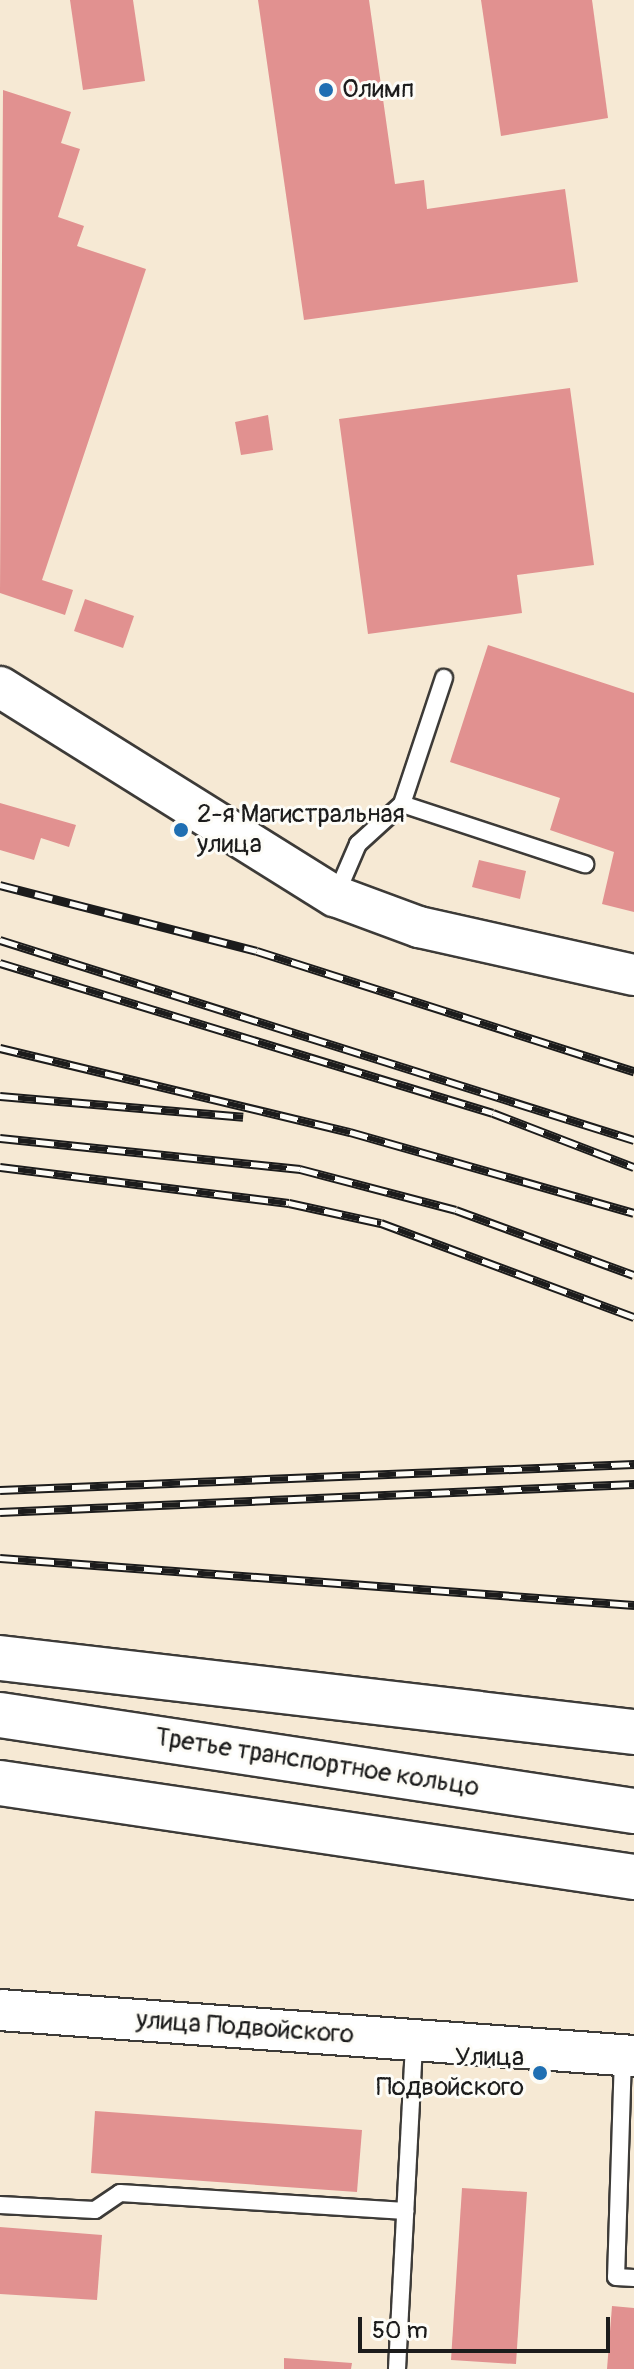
<!DOCTYPE html>
<html>
<head>
<meta charset="utf-8">
<style>
	body { margin:0 }
	#map { position:relative; width:634px; height:2369px; overflow:hidden; background:#f6e9d4; font-family:Pangolin,sans-serif }
	div>[style] { position:absolute }
	[style*='--x'] { left:calc(var(--x)*1px); top:calc(var(--y)*1px); width:calc(var(--w)*1px); rotate:calc(var(--a)*1deg) }
	.building>* { inset:0; background:#e19190 }
	.roads { filter:drop-shadow(2px 0 #3d3b38) drop-shadow(-2px 0 #3d3b38) drop-shadow(0 2px #3d3b38) drop-shadow(0 -2px #3d3b38) }
	.service>* { height:16px; margin:-8px; padding:0 8px; transform-origin:8px; border-radius:8px; background:#fff }
	.tertiary>* { height:40px; margin:-20px; padding:0 20px; transform-origin:20px; border-radius:20px; background:#fff }
	.primary>* { height:44px; margin:-22px; padding:0 22px; transform-origin:22px; border-radius:22px; background:#fff }
	.rail>* { height:9px; margin-top:-4.5px; transform-origin:0; background:repeating-linear-gradient(90deg,#fdfcf7 0 18px,#1c1c1c 0 36px); box-sizing:border-box; border-block:2px solid #1c1c1c }
	.dots>* { width:22px; height:22px; translate:-50% -50%; box-sizing:border-box; border:4px solid #fdfcf7; border-radius:50% }
	span { translate:-50% -50%; white-space:nowrap; text-align:center; line-height:1.15; -webkit-text-stroke:6px #fdfcf7; paint-order:stroke }
	.poi-label { font-size:26px; color:#1c1c1c }
	.left { translate:0 -50%; text-align:left }
	.right { translate:-100% -50%; text-align:right }
	.street-label { font-size:26px; color:#1c1c1c }
	.scale { position:absolute; left:358px; top:2317px; width:252px; height:36px; box-sizing:border-box; border:4px solid #1c1c1c; border-top:0; padding-left:10px; font-size:24px; line-height:28px; white-space:nowrap; color:#1c1c1c; -webkit-text-stroke:6px #fdfcf7; paint-order:stroke }
</style>
</head>
<body>
<div id="map">
	<div class="building">
		<div style="clip-path:polygon(70px 0,133px 0,145px 81px,83px 90px)"></div>
		<div style="clip-path:polygon(258px 0,369px 0,395px 184px,424px 180px,427px 209px,565px 189px,578px 282px,304px 320px)"></div>
		<div style="clip-path:polygon(481px 0,592px 0,608px 118px,501px 136px)"></div>
		<div style="clip-path:polygon(3px 90px,71px 112px,61px 143px,80px 149px,58px 217px,84px 226px,77px 246px,146px 269px,42px 580px,73px 590px,65px 615px,0 593px)"></div>
		<div style="clip-path:polygon(570px 388px,594px 565px,517px 575px,522px 613px,368px 634px,339px 419px)"></div>
		<div style="clip-path:polygon(268px 415px,273px 450px,241px 455px,235px 422px)"></div>
		<div style="clip-path:polygon(85px 599px,134px 616px,123px 648px,74px 631px)"></div>
		<div style="clip-path:polygon(488px 645px,634px 693px,634px 912px,602px 904px,614px 852px,550px 830px,560px 798px,450px 762px)"></div>
		<div style="clip-path:polygon(0 803px,76px 825px,69px 847px,41px 838px,34px 860px,0 850px)"></div>
		<div style="clip-path:polygon(479px 860px,526px 871px,520px 899px,472px 887px)"></div>
		<div style="clip-path:polygon(95px 2111px,362px 2130px,357px 2192px,91px 2173px)"></div>
		<div style="clip-path:polygon(462px 2188px,527px 2192px,516px 2364px,451px 2360px)"></div>
		<div style="clip-path:polygon(0 2227px,102px 2235px,97px 2300px,0 2294px)"></div>
		<div style="clip-path:polygon(612px 2306px,634px 2308px,634px 2369px,607px 2369px)"></div>
		<div style="clip-path:polygon(284px 2358px,352px 2363px,351px 2369px,284px 2369px)"></div>
	</div>
	<div class="roads">
		<div class="service">
			<div style="--x:402;--y:804;--w:133;--a:-71.6"></div>
			<div style="--x:336;--y:895;--w:56;--a:-66.7"></div>
			<div style="--x:358;--y:844;--w:59;--a:-42.3"></div>
			<div style="--x:402;--y:804;--w:193;--a:18.2"></div>
			<div style="--x:623;--y:2056;--w:221;--a:91.8"></div>
			<div style="--x:616;--y:2277;--w:18;--a:3"></div>
			<div style="--x:0;--y:2205;--w:95;--a:3"></div>
			<div style="--x:95;--y:2210;--w:30;--a:-34"></div>
			<div style="--x:120;--y:2193;--w:286;--a:3.6"></div>
			<div style="--x:397;--y:2369;--w:328;--a:-87"></div>
		</div>
		<div class="tertiary">
			<div style="--x:0;--y:687;--w:395;--a:32"></div>
			<div style="--x:335;--y:896;--w:90;--a:20.3"></div>
			<div style="--x:419;--y:927;--w:220;--a:12.6"></div>
			<div style="--x:0;--y:2010;--w:636;--a:4.15"></div>
		</div>
		<div class="primary">
			<div style="--x:0;--y:1658;--w:638;--a:6.66"></div>
			<div style="--x:0;--y:1715;--w:641;--a:8.61"></div>
			<div style="--x:0;--y:1783;--w:641;--a:8.43"></div>
		</div>
	</div>
	<div class="rail">
		<div style="--x:0;--y:885;--w:265;--a:14.4"></div>
		<div style="--x:257;--y:951;--w:396;--a:17.7"></div>
		<div style="--x:0;--y:940;--w:665;--a:17.51"></div>
		<div style="--x:0;--y:963;--w:515;--a:16.92"></div>
		<div style="--x:493;--y:1113;--w:151;--a:21"></div>
		<div style="--x:0;--y:1048;--w:360;--a:13.5"></div>
		<div style="--x:350;--y:1132;--w:295;--a:15.9"></div>
		<div style="--x:0;--y:1096;--w:244;--a:4.9"></div>
		<div style="--x:0;--y:1138;--w:302;--a:5.9"></div>
		<div style="--x:300;--y:1169;--w:161;--a:14.7"></div>
		<div style="--x:456;--y:1210;--w:189;--a:20.1"></div>
		<div style="--x:0;--y:1167;--w:291;--a:7.1"></div>
		<div style="--x:289;--y:1203;--w:94;--a:12.3"></div>
		<div style="--x:381;--y:1223;--w:270;--a:20.4"></div>
		<div style="--x:0;--y:1490;--w:635;--a:-2.35"></div>
		<div style="--x:0;--y:1512;--w:635;--a:-2.53"></div>
		<div style="--x:0;--y:1558;--w:636;--a:4.24"></div>
	</div>
	<div class="dots">
		<div style="left:326px;top:90px;background:#1f6fb2"></div>
		<div style="left:181px;top:830px;background:#1f6fb2"></div>
		<div style="left:540px;top:2073px;background:#1f6fb2"></div>
	</div>
	<div class="poi-label">
		<span class="left" style="left:342px;top:90px">Олимп</span>
		<span class="left" style="left:197px;top:830px">2-я Магистральная<br>улица</span>
		<span class="right" style="left:524px;top:2073px">Улица<br>Подвойского</span>
	</div>
	<div class="street-label">
		<span style="left:317px;top:1763px;rotate:9deg">Третье транспортное кольцо</span>
		<span style="left:245px;top:2028px;rotate:4deg">улица Подвойского</span>
	</div>
	<div class="scale">50 m</div>
</div>
</body>
</html>
